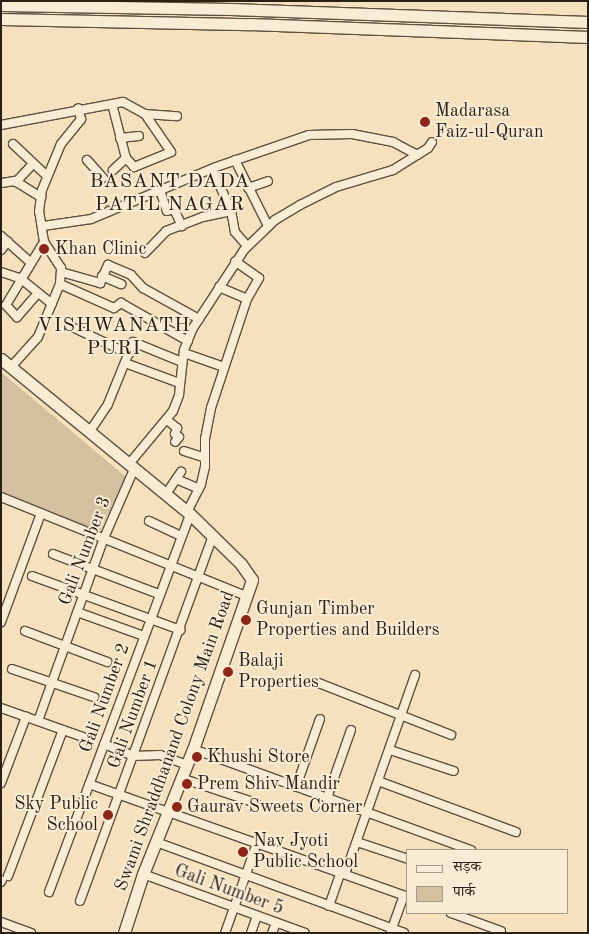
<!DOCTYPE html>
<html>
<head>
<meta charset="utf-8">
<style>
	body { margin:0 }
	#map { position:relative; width:589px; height:934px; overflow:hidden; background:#f5e1bd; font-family:"Old Standard TT","Noto Serif Devanagari",serif }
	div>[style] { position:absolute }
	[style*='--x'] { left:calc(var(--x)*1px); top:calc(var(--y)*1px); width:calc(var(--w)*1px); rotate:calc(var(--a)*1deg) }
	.green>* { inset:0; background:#d2c0a0 }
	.stream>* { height:3px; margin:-1.5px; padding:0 1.5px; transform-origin:1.5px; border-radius:1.5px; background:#b09f84 }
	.roads { filter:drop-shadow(1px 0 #5d503f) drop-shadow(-1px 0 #5d503f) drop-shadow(0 1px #5d503f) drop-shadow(0 -1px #5d503f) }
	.street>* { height:8px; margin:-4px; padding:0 4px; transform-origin:4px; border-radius:4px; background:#f8ecd4 }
	.secondary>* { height:11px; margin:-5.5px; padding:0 5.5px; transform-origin:5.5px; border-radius:5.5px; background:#f8ecd4 }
	.dots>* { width:14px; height:14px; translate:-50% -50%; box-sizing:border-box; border:2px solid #f8ecd4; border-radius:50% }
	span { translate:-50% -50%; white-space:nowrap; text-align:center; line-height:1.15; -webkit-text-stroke:4px #f8ecd4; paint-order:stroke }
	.poi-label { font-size:18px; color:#2a2015 }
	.left { translate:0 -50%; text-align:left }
	.right { translate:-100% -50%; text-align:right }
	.street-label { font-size:18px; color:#2a2015 }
	.quarter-label { font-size:20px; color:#2a2015; letter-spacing:1px }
	.frame { position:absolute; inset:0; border:2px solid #2a2015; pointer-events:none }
	.legend { position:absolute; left:406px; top:849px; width:162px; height:65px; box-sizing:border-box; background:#f8ecd4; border:1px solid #a69a88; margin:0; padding:6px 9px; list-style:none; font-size:15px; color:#2a2015 }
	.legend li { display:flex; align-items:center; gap:10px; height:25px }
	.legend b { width:25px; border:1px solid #a69a88 }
</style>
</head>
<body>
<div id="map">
	<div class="green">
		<div style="clip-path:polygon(1px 372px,126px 477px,99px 533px,1px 493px)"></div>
	</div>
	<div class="stream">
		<div style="--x:104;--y:200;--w:12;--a:66"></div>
	</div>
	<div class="roads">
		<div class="street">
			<div style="--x:112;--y:104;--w:56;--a:75.5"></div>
			<div style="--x:126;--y:158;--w:18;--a:137"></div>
			<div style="--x:1;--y:125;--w:124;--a:-10.7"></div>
			<div style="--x:123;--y:102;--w:25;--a:29"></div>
			<div style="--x:145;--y:114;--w:32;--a:4"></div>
			<div style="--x:120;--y:138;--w:19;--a:-6"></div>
			<div style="--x:13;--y:144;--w:45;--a:43.2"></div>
			<div style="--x:126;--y:158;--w:12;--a:48"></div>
			<div style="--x:134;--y:167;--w:40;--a:-22"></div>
			<div style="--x:171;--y:152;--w:46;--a:-124.4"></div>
			<div style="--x:87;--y:160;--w:24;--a:48"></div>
			<div style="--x:235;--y:160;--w:74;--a:63.4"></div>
			<div style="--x:212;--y:169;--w:45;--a:65.1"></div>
			<div style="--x:231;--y:210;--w:22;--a:80"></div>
			<div style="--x:235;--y:232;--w:18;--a:49"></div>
			<div style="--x:16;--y:182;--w:25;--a:-47"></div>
			<div style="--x:1;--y:183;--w:14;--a:-8"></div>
			<div style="--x:15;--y:181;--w:31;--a:32"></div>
			<div style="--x:248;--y:188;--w:21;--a:-19"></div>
			<div style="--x:160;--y:190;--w:22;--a:72"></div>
			<div style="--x:167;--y:211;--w:7;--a:-16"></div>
			<div style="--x:174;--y:209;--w:19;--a:65"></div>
			<div style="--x:43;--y:226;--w:49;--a:-8.3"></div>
			<div style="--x:91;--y:219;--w:135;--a:-22.6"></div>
			<div style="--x:216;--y:167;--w:98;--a:-19"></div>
			<div style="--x:309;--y:135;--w:43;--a:-1.3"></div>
			<div style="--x:352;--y:134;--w:42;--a:11"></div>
			<div style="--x:393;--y:142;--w:27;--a:28"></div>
			<div style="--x:417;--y:155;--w:13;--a:-32"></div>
			<div style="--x:428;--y:148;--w:7;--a:-56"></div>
			<div style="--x:1;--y:236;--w:39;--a:42"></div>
			<div style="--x:1;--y:250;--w:11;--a:-52"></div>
			<div style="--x:145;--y:253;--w:30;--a:-46"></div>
			<div style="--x:166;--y:231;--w:40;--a:-21"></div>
			<div style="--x:203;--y:217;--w:29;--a:-12"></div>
			<div style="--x:1;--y:272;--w:20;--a:18"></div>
			<div style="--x:20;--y:278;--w:41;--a:39.1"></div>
			<div style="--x:61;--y:272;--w:41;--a:15.8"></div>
			<div style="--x:100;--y:283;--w:20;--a:-66"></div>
			<div style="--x:108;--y:265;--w:25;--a:23"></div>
			<div style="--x:131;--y:275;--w:18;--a:47"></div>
			<div style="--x:143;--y:288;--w:64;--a:29"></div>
			<div style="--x:102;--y:276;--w:21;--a:23"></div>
			<div style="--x:60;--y:284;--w:59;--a:24"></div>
			<div style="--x:114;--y:308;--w:9;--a:-36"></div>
			<div style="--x:121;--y:303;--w:77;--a:29.6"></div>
			<div style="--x:219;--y:287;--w:30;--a:23"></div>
			<div style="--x:38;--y:293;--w:32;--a:131"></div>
			<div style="--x:17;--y:317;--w:16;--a:-133"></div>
			<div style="--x:6;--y:305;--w:74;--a:-58.9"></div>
			<div style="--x:44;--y:242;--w:31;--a:-99"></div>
			<div style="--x:39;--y:211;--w:21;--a:-82"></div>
			<div style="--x:42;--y:190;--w:50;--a:-67.6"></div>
			<div style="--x:61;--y:144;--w:32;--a:-51"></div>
			<div style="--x:81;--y:119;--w:11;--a:-105"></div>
			<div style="--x:72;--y:327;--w:63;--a:25.3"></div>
			<div style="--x:184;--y:353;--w:42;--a:19.3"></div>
			<div style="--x:125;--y:363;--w:58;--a:20.3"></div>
			<div style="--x:11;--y:367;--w:40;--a:-48"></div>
			<div style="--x:38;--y:337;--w:57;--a:-67.5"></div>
			<div style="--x:60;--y:284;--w:16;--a:-86"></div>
			<div style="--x:61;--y:268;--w:31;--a:-123"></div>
			<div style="--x:167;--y:420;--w:13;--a:39"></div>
			<div style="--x:177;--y:428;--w:6;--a:108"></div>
			<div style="--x:175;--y:434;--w:5;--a:37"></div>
			<div style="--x:179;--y:437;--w:6;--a:129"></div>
			<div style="--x:90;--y:431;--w:32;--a:-56"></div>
			<div style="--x:108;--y:404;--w:67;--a:-68"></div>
			<div style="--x:133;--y:342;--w:53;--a:22.2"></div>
			<div style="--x:184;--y:451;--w:22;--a:18"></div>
			<div style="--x:129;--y:464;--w:69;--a:-50.3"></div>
			<div style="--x:173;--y:411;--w:17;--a:-69"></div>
			<div style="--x:179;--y:395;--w:45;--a:-83.7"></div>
			<div style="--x:184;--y:350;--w:24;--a:-68"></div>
			<div style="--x:193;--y:328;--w:93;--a:-56.8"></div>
			<div style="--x:244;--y:250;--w:43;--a:-44.1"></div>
			<div style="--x:275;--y:220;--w:29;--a:-31"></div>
			<div style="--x:300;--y:205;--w:40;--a:-26.6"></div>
			<div style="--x:336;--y:187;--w:59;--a:-16.6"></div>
			<div style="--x:393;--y:170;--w:28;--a:-32"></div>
			<div style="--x:176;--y:479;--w:25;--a:23"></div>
			<div style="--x:166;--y:494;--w:27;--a:-56"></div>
			<div style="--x:1;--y:497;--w:266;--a:22"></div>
			<div style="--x:187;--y:512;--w:31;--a:-63"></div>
			<div style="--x:201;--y:484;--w:17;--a:-77"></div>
			<div style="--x:205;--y:467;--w:28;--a:-90"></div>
			<div style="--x:205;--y:439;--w:32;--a:-79"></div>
			<div style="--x:211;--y:408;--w:115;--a:-71.7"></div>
			<div style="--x:247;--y:299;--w:24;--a:-60"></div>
			<div style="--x:259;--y:278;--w:29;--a:-145"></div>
			<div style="--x:149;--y:521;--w:35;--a:25"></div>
			<div style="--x:53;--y:554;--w:113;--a:20.7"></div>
			<div style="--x:32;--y:576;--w:158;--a:20"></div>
			<div style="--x:77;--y:612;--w:71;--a:19.7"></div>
			<div style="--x:1;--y:622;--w:116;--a:-69.8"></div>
			<div style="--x:25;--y:631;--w:88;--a:20.7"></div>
			<div style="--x:12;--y:669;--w:87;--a:18.9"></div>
			<div style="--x:316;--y:682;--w:145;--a:21.4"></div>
			<div style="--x:1;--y:708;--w:87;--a:19.5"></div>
			<div style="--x:38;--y:721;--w:195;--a:-70.2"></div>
			<div style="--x:104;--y:538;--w:75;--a:-66.5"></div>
			<div style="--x:104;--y:744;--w:32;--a:22"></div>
			<div style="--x:134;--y:756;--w:26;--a:-2"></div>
			<div style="--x:160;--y:755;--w:29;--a:20"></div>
			<div style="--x:193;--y:749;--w:296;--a:20"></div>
			<div style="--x:390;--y:750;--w:67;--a:18.2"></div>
			<div style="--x:181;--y:778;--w:79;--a:18.4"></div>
			<div style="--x:378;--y:781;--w:147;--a:20.3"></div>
			<div style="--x:1;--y:783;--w:71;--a:-69.3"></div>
			<div style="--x:89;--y:784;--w:338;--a:19.5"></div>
			<div style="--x:296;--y:787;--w:72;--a:-70.6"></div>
			<div style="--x:327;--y:798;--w:72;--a:-70.6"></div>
			<div style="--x:156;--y:842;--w:264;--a:20.1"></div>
			<div style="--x:357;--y:842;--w:54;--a:18.4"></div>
			<div style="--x:143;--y:874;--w:172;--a:20"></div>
			<div style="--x:345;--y:874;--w:211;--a:-70.6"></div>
			<div style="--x:8;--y:876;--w:156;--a:-69.4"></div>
			<div style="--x:1;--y:882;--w:2;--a:-63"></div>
			<div style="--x:49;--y:892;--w:403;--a:-69.5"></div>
			<div style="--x:80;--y:901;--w:388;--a:-70"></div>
			<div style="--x:329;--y:906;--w:36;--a:-71"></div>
			<div style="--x:451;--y:913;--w:53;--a:19.8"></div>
			<div style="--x:1;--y:922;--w:32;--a:20"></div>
			<div style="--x:391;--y:931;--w:37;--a:-70"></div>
			<div style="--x:225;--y:933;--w:96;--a:-70.4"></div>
			<div style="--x:251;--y:933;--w:18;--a:-71"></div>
			<div style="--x:272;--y:933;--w:11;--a:-68"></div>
		</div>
		<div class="secondary">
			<div style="--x:1;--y:5;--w:230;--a:1"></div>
			<div style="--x:231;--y:9;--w:357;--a:2.1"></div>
			<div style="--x:1;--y:19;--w:249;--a:1.2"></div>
			<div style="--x:250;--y:24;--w:338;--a:2.2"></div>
			<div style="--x:1;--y:359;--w:244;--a:39.4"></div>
			<div style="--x:190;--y:514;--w:71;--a:44.4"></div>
			<div style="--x:241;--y:564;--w:19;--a:55"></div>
			<div style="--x:252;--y:580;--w:179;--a:109.2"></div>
			<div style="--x:193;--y:749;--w:135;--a:111.8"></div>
			<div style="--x:143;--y:874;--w:62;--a:107.9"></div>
		</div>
	</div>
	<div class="dots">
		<div style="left:425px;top:122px;background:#8f2418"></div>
		<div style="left:44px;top:249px;background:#8f2418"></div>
		<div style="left:246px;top:620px;background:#8f2418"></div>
		<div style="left:228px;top:672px;background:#8f2418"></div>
		<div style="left:197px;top:757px;background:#8f2418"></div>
		<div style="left:187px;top:784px;background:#8f2418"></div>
		<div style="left:177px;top:807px;background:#8f2418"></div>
		<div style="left:108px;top:815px;background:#8f2418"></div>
		<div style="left:243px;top:852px;background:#8f2418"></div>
	</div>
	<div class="poi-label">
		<span class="left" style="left:435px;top:122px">Madarasa<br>Faiz-ul-Quran</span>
		<span class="left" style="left:55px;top:249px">Khan Clinic</span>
		<span class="left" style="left:256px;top:620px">Gunjan Timber<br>Properties and Builders</span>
		<span class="left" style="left:238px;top:672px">Balaji<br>Properties</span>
		<span class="left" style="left:207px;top:757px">Khushi Store</span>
		<span class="left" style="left:197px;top:784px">Prem Shiv Mandir</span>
		<span class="right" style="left:98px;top:815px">Sky Public<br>School</span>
		<span class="left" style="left:187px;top:807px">Gaurav Sweets Corner</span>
		<span class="left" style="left:253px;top:852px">Nav Jyoti<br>Public School</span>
	</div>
	<div class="street-label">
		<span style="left:85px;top:551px;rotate:-69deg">Gali Number 3</span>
		<span style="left:105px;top:698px;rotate:-70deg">Gali Number 2</span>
		<span style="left:133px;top:714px;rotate:-70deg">Gali Number 1</span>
		<span style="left:175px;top:741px;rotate:-70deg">Swami Shraddhanand Colony Main Road</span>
		<span style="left:229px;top:890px;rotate:20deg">Gali Number 5</span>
	</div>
	<div class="quarter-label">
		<span style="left:170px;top:194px">BASANT DADA<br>PATIL NAGAR</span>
		<span style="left:114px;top:338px">VISHWANATH<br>PURI</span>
	</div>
	<div class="frame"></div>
	<ul class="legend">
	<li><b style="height:6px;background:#f8ecd4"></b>सड़क</li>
	<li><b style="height:14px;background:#d2c0a0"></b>पार्क</li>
	</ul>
</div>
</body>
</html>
